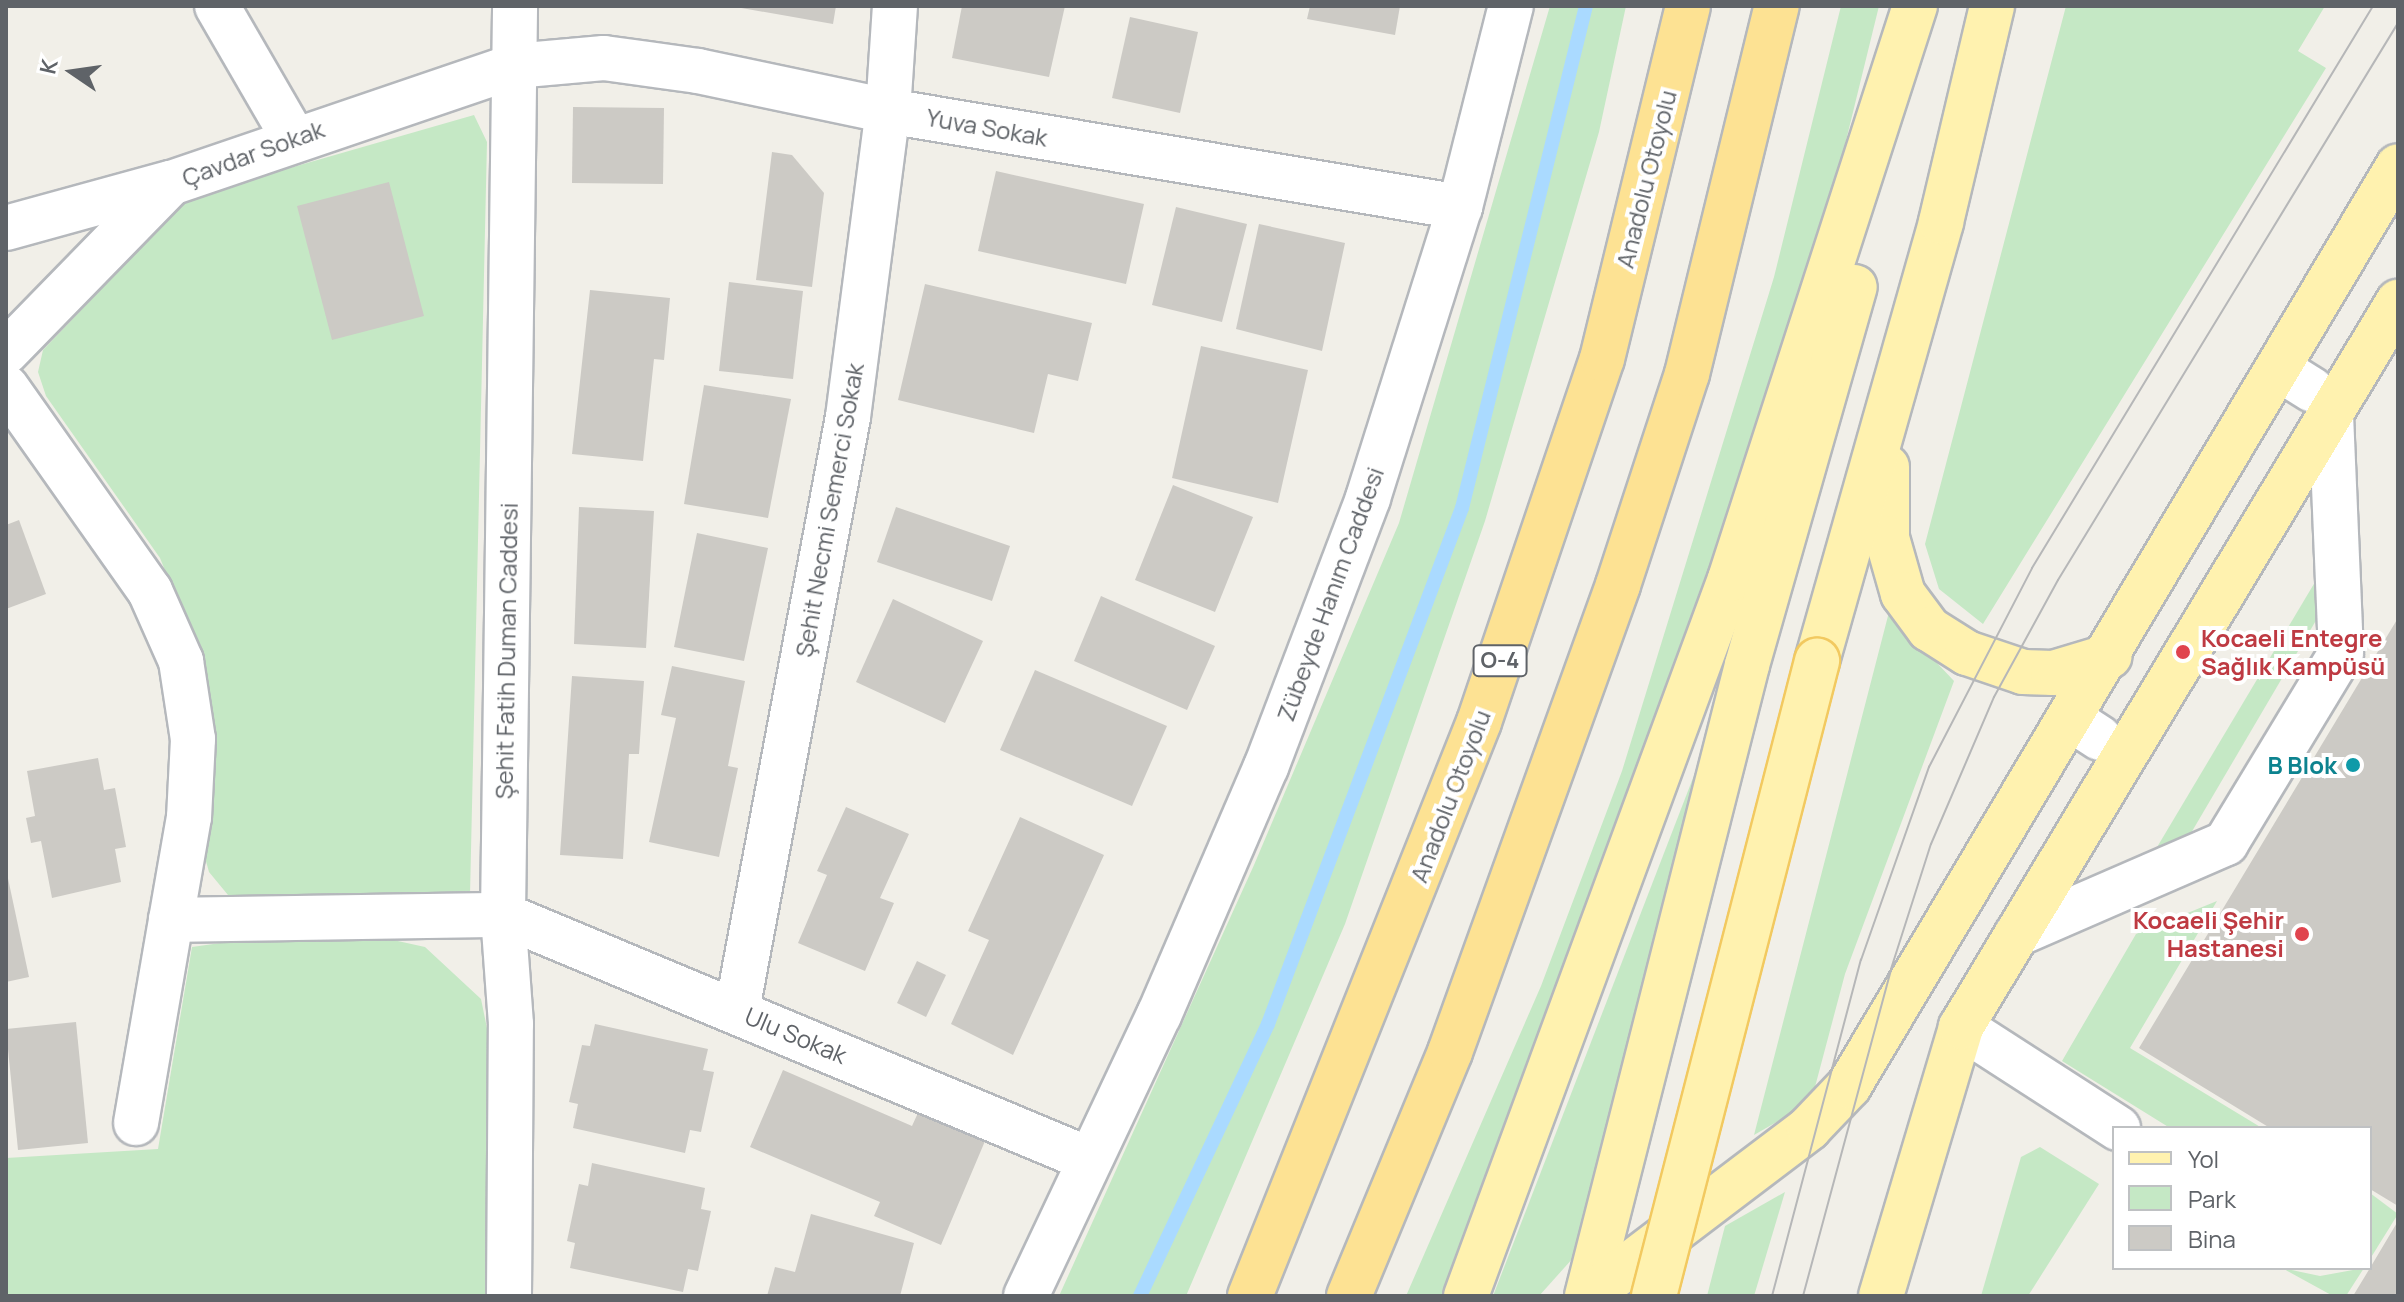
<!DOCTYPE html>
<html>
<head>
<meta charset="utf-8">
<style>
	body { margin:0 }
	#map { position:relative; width:2404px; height:1302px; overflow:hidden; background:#f1efe8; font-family:Manrope,sans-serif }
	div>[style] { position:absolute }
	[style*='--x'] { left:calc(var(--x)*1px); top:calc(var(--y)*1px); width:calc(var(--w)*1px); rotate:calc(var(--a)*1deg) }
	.green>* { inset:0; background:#c5e8c5 }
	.stream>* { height:14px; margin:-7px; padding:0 7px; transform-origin:7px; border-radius:7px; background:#aadaff }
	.building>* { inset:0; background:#cccac5 }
	.roads { filter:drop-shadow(2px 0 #b5b8bc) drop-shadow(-2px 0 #b5b8bc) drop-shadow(0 2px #b5b8bc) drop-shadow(0 -2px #b5b8bc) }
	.minor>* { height:44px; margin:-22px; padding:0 22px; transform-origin:22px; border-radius:22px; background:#fff }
	.major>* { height:44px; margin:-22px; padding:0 22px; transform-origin:22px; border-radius:22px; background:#fff2af }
	.highway>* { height:44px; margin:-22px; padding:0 22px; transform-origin:22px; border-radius:22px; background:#fde293 }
	.tram>* { height:2px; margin:-1px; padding:0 1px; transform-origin:1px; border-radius:1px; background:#b6b7b8 }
	.bridges { filter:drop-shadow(2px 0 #f2c960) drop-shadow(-2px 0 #f2c960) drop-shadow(0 2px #f2c960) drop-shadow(0 -2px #f2c960) }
	.major-bridge>* { height:44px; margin:-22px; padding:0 22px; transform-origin:22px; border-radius:22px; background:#fff2af }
	.dots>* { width:22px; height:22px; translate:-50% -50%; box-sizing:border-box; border:4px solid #fff; border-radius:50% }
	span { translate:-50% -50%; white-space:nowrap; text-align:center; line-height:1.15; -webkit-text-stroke:8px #fff; paint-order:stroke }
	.shield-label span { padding:2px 6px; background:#fff; border:2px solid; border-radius:6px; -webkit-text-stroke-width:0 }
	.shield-label { font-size:22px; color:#5f6368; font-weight:700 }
	.street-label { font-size:24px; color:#5f6368 }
	.health-label { font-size:24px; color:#be3a42; font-weight:700 }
	.left { translate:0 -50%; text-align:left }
	.right { translate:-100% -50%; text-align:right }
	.culture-label { font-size:24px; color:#0d838f; font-weight:700 }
	.frame { position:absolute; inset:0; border:8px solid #5f6368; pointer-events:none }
	.legend { position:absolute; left:2112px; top:1126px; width:260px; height:144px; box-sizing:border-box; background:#fff; border:2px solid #bfc1c3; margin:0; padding:10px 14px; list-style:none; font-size:24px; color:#5f6368 }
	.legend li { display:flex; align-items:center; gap:16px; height:40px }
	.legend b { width:40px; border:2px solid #bfc1c3 }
	.north { position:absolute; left:32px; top:32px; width:80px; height:80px; -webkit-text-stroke:6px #fff; paint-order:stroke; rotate:283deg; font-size:22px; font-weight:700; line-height:32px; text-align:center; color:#5f6368 }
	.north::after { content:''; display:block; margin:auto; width:28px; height:36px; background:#5f6368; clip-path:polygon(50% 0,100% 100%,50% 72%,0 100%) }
</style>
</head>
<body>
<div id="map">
	<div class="green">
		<div style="clip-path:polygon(1550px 6px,1626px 6px,1599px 132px,1485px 521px,1345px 924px,1186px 1296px,1059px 1296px,1254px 865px,1399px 523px)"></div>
		<div style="clip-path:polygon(1841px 6px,1879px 6px,1827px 218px,1719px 578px,1450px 1296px,1406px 1296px,1541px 986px,1622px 771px,1774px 277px)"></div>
		<div style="clip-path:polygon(2066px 6px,2325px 6px,2298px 51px,2326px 68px,1983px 624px,1939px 589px,1925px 544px)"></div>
		<div style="clip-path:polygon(474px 115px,487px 142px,470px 895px,257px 900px,228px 895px,209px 872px,202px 847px,193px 640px,160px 558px,46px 396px,38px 372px,43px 350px,189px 197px)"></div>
		<div style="clip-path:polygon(2324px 567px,2328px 600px,2184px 845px,2150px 859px)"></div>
		<div style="clip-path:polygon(1889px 612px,1954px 681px,1845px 974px,1811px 1102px,1754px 1135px)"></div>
		<div style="clip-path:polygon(1737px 664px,1582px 1248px,1539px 1296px,1493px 1296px)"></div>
		<div style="clip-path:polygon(2217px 901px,2130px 1048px,2262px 1128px,2170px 1128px,2062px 1061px,2136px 934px)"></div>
		<div style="clip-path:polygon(366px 934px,425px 947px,481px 999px,490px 1043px,487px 1296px,6px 1296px,6px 1158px,158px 1149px,192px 947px,264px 937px)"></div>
		<div style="clip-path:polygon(2040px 1147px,2099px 1184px,2028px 1296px,1981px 1296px,2021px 1157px)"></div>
		<div style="clip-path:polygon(1785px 1192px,1754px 1296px,1707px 1296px,1725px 1226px)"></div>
		<div style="clip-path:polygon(2370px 1193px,2398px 1214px,2370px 1259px)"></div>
		<div style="clip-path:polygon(2282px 1268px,2320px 1276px,2364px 1268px,2346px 1296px,2333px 1296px)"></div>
	</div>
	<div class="stream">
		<div style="--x:1140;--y:1296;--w:301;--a:-64.8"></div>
		<div style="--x:1268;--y:1024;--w:551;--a:-69.4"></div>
		<div style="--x:1462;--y:508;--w:517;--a:-76.13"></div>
	</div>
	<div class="building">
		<div style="clip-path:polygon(730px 6px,836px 6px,833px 24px)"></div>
		<div style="clip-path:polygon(962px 6px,1065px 6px,1049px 77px,952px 58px)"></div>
		<div style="clip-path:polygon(1310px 6px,1400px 6px,1395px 35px,1307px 19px)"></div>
		<div style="clip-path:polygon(1130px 17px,1198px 32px,1180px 113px,1112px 98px)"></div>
		<div style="clip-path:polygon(573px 107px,664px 108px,663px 184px,572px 183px)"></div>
		<div style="clip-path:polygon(772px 152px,792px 155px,824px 193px,812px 287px,756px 280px)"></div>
		<div style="clip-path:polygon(996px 171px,1144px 204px,1126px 284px,978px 251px)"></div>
		<div style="clip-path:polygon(389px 182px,424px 316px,332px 340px,297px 206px)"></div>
		<div style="clip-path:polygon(1176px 207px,1247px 224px,1222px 322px,1152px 305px)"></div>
		<div style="clip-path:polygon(1259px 224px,1345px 243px,1322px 351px,1236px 329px)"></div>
		<div style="clip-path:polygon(729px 282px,803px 291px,793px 379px,719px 371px)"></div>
		<div style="clip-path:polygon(925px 284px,1092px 323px,1078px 381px,1048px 374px,1034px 433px,898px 400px)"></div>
		<div style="clip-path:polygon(590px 290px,670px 298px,664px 360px,654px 359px,643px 461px,572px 454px)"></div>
		<div style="clip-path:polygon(1201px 346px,1308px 370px,1278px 503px,1172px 478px)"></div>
		<div style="clip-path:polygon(704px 385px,791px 399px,768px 518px,684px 504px)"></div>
		<div style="clip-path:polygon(1173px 485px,1253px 517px,1215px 612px,1135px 580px)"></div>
		<div style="clip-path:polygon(579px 507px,654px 511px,646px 648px,574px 644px)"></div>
		<div style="clip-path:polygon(896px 507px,1010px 546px,992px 601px,877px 562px)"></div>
		<div style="clip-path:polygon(19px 520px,46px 594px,6px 609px,6px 525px)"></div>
		<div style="clip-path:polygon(697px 533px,768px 548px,744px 661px,674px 647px)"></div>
		<div style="clip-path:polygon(1101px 596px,1215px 646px,1187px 710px,1074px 661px)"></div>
		<div style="clip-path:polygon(893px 599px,983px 641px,945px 723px,856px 682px)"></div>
		<div style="clip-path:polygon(2398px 618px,2398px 1206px,2370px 1189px,2370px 1128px,2270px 1128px,2139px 1048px)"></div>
		<div style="clip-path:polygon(672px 666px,745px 681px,728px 766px,738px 768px,719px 857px,649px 842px,676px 718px,661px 715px)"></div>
		<div style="clip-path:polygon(1035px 670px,1167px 726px,1132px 806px,1000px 750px)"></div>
		<div style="clip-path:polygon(572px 676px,644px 681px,639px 754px,629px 754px,623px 859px,560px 855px)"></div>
		<div style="clip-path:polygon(98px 758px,104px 790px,115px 788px,126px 847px,115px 849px,121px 882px,52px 898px,41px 841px,31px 843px,26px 818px,35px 816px,27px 771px)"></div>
		<div style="clip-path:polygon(846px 807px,909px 834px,880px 898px,894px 903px,865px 971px,798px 943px,827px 875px,817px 871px)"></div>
		<div style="clip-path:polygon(1020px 817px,1104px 855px,1013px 1055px,951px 1024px,989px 940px,968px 931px)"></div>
		<div style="clip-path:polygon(6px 869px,29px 977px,6px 982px)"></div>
		<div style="clip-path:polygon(917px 961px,946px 975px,926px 1017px,897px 1003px)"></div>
		<div style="clip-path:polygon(76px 1022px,88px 1143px,18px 1150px,6px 1029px)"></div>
		<div style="clip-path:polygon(595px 1024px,708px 1049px,703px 1070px,714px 1072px,701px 1132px,690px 1130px,685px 1153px,573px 1128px,578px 1104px,569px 1102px,582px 1045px,590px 1046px)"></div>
		<div style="clip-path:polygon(783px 1070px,912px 1126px,922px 1104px,988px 1134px,941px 1245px,874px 1216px,880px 1202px,750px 1147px)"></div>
		<div style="clip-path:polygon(592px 1163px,705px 1188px,701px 1209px,711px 1211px,698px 1271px,688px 1269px,683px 1292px,570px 1268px,575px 1243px,567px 1241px,579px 1184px,588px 1186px)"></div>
		<div style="clip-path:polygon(811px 1214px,914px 1243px,900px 1296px,767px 1296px,775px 1267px,795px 1272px)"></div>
		<div style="clip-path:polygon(2398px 1221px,2398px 1296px,2353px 1296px,2370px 1268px)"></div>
	</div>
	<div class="roads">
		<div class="minor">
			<div style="--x:217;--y:6;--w:151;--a:59.9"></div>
			<div style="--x:6;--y:228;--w:169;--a:-15.4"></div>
			<div style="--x:6;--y:352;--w:236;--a:-45.7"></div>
			<div style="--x:171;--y:183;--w:362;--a:-18.8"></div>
			<div style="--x:514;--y:66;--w:90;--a:-5.1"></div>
			<div style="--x:604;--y:58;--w:95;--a:7.9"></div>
			<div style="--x:698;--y:71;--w:194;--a:11.9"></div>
			<div style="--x:888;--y:111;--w:580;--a:9.53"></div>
			<div style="--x:2279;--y:369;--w:39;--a:32"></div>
			<div style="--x:6;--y:387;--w:250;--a:54.8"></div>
			<div style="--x:150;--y:591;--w:77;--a:66.1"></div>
			<div style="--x:181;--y:661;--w:79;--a:81.3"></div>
			<div style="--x:193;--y:739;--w:78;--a:92.9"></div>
			<div style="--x:189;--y:817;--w:105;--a:99.9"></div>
			<div style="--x:171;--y:920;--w:332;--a:-0.9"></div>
			<div style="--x:503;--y:915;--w:634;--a:22.64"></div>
			<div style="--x:2072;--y:720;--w:33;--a:33"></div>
			<div style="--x:2017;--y:934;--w:228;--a:-23.5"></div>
			<div style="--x:2226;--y:843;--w:222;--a:-58.8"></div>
			<div style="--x:2341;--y:653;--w:241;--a:-92.4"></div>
			<div style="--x:737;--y:1010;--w:603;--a:-79.4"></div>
			<div style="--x:848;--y:417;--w:309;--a:-82.6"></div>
			<div style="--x:888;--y:111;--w:105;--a:-86.2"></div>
			<div style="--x:1961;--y:1027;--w:187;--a:32.8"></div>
			<div style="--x:136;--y:1123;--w:206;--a:-80.2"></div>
			<div style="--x:509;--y:1296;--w:272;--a:-89.6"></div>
			<div style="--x:511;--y:1024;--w:109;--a:-94.2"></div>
			<div style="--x:503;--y:915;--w:909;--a:-89.24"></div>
			<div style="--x:1026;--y:1296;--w:311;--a:-64.7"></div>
			<div style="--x:1159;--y:1015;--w:270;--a:-66.7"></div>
			<div style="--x:1266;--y:767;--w:288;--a:-69.2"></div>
			<div style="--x:1368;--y:498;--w:305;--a:-72.5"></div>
			<div style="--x:1460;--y:207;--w:207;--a:-75.8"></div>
		</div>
		<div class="major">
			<div style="--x:1887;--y:467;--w:71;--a:90"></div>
			<div style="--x:1887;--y:538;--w:58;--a:74.1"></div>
			<div style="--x:1903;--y:594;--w:44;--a:53.4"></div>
			<div style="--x:1929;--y:629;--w:45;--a:32.3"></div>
			<div style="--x:1967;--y:653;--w:59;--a:18.7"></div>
			<div style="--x:2023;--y:672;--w:30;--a:2"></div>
			<div style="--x:2053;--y:673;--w:59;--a:-16.6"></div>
			<div style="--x:1817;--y:661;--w:456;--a:-74.2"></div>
			<div style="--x:1941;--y:222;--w:222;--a:-76.7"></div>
			<div style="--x:1466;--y:1296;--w:764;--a:-69.79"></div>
			<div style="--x:1730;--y:579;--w:602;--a:-72.11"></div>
			<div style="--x:1587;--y:1296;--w:651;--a:-75.77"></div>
			<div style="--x:1747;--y:665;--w:393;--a:-74.1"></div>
			<div style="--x:1588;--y:1296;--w:278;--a:-37.2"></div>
			<div style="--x:1809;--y:1128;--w:58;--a:-46.4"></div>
			<div style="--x:1849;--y:1086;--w:1071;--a:-59.17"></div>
			<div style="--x:1881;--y:1296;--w:281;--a:-73.4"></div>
			<div style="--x:1961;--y:1027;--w:847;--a:-58.92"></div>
		</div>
		<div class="highway">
			<div style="--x:1250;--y:1296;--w:618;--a:-68.25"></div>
			<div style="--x:1479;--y:722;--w:383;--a:-71.3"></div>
			<div style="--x:1602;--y:359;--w:363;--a:-76.3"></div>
			<div style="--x:1349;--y:1296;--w:264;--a:-67.5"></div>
			<div style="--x:1450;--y:1052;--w:496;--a:-70.2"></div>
			<div style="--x:1618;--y:585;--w:222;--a:-71.9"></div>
			<div style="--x:1687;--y:374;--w:379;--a:-76.3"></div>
		</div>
	</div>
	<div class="tram">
		<div style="--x:1772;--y:1296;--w:348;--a:-75.2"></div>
		<div style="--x:1861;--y:960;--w:205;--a:-70.6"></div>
		<div style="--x:1929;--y:767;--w:224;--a:-62.6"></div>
		<div style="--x:2032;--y:568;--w:657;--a:-58.75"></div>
		<div style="--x:1803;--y:1296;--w:339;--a:-74.9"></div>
		<div style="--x:1891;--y:969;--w:131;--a:-72.3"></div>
		<div style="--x:1931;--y:844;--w:160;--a:-66.8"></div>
		<div style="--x:1994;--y:697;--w:133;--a:-61.3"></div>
		<div style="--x:2058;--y:580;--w:653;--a:-58.6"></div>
	</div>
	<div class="bridges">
		<div class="major-bridge">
			<div style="--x:1654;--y:1296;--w:656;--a:-75.6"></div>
		</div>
	</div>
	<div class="dots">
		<div style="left:2183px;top:652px;background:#e0444e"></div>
		<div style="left:2353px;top:765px;background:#0f9aa8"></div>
		<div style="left:2302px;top:934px;background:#e0444e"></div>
	</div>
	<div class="shield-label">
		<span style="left:1500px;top:661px">O-4</span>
	</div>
	<div class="street-label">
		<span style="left:987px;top:127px;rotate:10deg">Yuva Sokak</span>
		<span style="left:253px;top:153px;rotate:-20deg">Çavdar Sokak</span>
		<span style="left:1646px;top:179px;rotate:-76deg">Anadolu Otoyolu</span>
		<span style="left:829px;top:510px;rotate:-80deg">Şehit Necmi Semerci Sokak</span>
		<span style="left:1330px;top:594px;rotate:-70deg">Zübeyde Hanım Caddesi</span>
		<span style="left:506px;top:651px;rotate:-89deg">Şehit Fatih Duman Caddesi</span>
		<span style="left:1450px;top:796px;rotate:-69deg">Anadolu Otoyolu</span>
		<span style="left:796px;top:1035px;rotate:23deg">Ulu Sokak</span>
	</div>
	<div class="health-label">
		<span class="left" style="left:2201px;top:652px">Kocaeli Entegre<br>Sağlık Kampüsü</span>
		<span class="right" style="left:2284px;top:934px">Kocaeli Şehir<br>Hastanesi</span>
	</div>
	<div class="culture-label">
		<span class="right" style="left:2337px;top:765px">B Blok</span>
	</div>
	<div class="frame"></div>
	<ul class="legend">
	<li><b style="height:10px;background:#fff2af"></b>Yol</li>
	<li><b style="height:22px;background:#c5e8c5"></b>Park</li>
	<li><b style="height:22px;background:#cccac5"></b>Bina</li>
	</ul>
	<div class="north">K</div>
</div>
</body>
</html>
